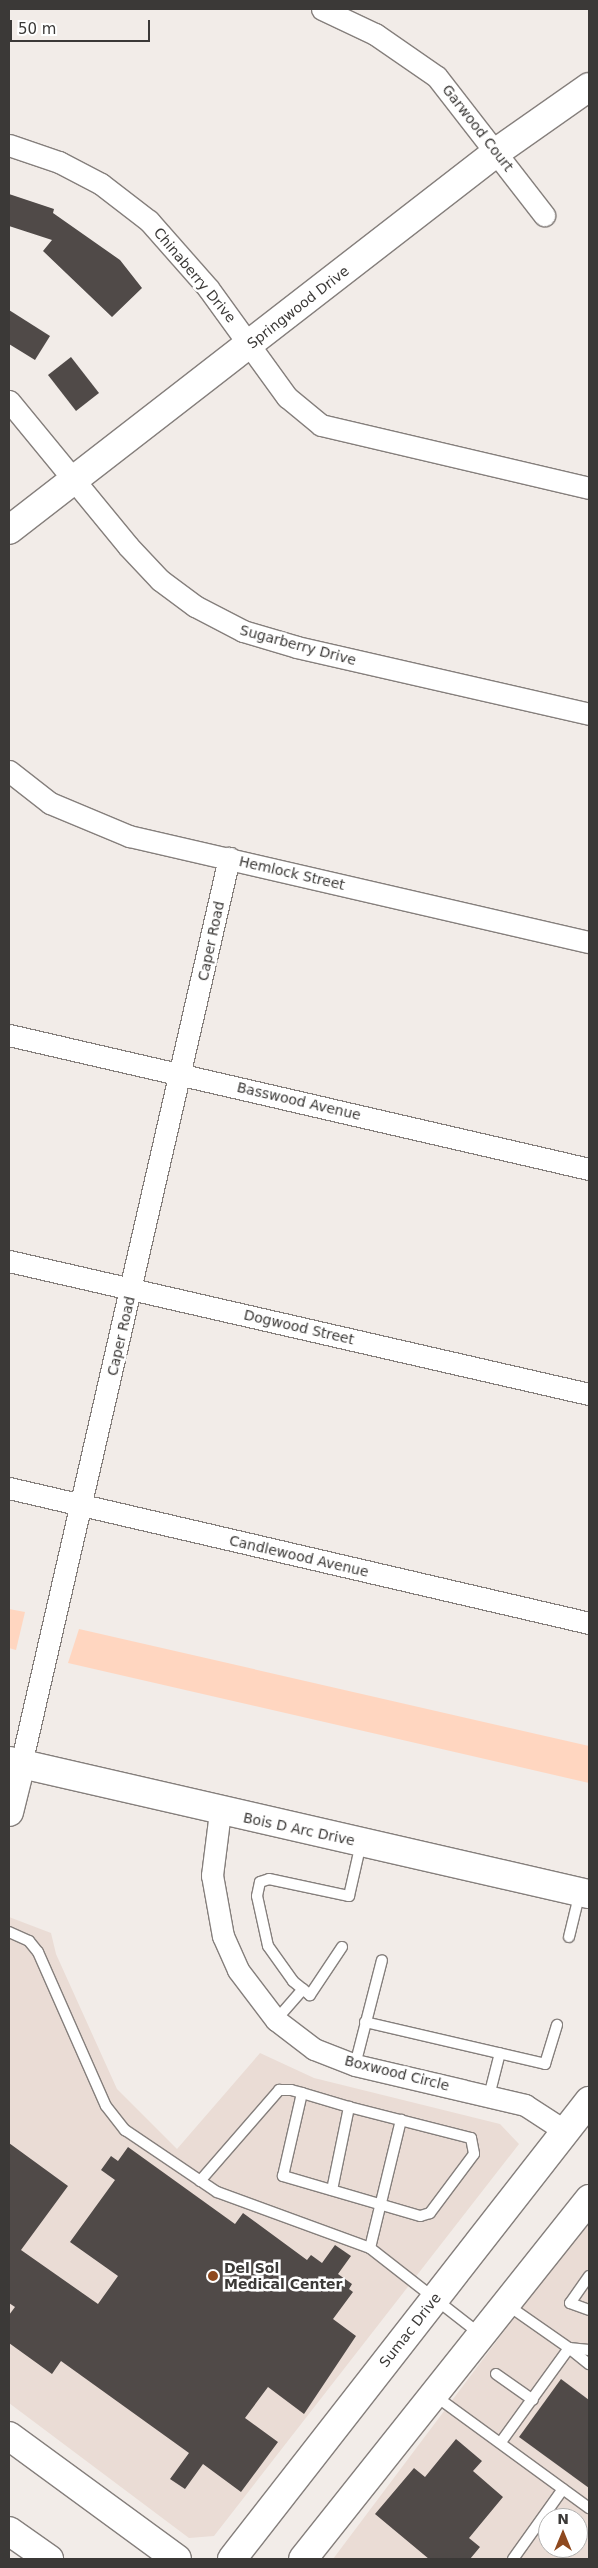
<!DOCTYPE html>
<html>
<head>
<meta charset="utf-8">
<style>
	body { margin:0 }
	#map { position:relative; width:598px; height:2568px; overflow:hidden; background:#f2ece8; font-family:"DejaVu Sans",sans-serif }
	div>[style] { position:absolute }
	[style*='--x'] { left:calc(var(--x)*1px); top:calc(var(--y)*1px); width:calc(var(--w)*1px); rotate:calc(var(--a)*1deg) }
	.built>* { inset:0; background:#eadcd5 }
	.green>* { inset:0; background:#ffd6c0 }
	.building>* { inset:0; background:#504a48 }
	.roads { filter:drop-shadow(1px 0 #857f7c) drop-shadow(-1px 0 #857f7c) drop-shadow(0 1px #857f7c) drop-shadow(0 -1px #857f7c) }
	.lane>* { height:10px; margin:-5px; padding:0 5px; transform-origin:5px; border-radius:5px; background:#fff }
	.street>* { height:21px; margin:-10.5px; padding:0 10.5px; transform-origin:10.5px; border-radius:10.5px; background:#fff }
	.secondary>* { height:28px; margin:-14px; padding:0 14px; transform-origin:14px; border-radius:14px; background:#fff }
	.highway>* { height:28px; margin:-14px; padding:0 14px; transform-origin:14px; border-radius:14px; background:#fff }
	.dots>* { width:14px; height:14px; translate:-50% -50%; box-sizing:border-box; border:2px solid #fff; border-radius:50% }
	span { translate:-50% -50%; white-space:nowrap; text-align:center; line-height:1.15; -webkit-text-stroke:5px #fff; paint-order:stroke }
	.street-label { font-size:14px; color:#3b3937 }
	.poi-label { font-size:14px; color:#3b3937; font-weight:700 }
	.left { translate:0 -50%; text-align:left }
	.frame { position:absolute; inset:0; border:10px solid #3b3937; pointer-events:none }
	.north { position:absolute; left:538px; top:2508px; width:50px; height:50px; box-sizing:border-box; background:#fff; border:1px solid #b1b0af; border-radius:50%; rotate:0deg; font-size:14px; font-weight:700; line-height:20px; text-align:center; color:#3b3937 }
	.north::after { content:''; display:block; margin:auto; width:18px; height:22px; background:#8e491f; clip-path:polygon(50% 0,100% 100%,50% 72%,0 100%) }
	.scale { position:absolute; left:10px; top:20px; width:140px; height:22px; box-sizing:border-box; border:2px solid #3b3937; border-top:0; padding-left:6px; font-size:15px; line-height:18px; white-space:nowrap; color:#3b3937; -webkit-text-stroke:4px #fff; paint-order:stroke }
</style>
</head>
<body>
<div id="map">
	<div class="built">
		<div style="clip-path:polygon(9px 1917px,51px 1933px,56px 1954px,117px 2089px,177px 2149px,260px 2053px,314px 2078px,500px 2124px,519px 2144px,214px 2536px,189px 2538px,9px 2403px)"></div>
		<div style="clip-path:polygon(evenodd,589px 2218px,589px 2559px,333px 2559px,589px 2218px,548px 2518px,578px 2518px,578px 2548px,548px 2548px,548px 2518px)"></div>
	</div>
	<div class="green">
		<div style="clip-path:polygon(9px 1609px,25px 1612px,16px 1650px,9px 1648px)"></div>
		<div style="clip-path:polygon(79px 1629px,589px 1746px,589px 1783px,68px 1663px)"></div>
	</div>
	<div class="building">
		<div style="clip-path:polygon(9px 194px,54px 209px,53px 213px,120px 260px,142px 288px,112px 317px,43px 251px,52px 240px,9px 226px)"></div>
		<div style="clip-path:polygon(9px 310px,50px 336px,35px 360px,9px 344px)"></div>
		<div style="clip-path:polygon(71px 357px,99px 393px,76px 411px,48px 375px)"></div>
		<div style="clip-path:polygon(9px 2143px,68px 2186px,21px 2250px,98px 2304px,118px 2276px,70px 2242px,115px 2180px,101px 2170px,111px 2156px,118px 2161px,128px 2147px,235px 2224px,243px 2213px,307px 2260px,311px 2255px,322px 2263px,335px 2245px,351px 2256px,338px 2274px,352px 2284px,349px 2289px,353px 2292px,333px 2319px,356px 2336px,304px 2414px,268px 2387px,245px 2418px,278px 2442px,241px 2492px,203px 2464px,185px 2489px,170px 2479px,189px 2453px,61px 2361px,52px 2374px,9px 2343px,9px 2315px,15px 2307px,9px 2303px)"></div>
		<div style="clip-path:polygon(561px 2379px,589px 2400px,589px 2488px,519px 2437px)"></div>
		<div style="clip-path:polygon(456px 2439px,482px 2461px,473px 2471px,503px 2497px,469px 2538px,480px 2547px,470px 2559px,429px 2559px,375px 2514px,414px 2468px,425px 2477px)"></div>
	</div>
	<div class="roads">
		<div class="lane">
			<div style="--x:9;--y:1932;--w:22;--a:24"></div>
			<div style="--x:29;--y:1941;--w:14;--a:51"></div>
			<div style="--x:38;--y:1952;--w:168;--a:66.2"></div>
			<div style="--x:106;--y:2106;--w:31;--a:52"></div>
			<div style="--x:125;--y:2130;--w:111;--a:34"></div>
			<div style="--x:217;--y:2192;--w:163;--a:20.1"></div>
			<div style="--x:370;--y:2248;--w:140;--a:38"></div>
			<div style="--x:569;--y:1937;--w:46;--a:-76.3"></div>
			<div style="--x:342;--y:1947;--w:58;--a:123.7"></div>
			<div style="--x:310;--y:1995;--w:22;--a:-141"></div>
			<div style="--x:293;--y:1981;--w:43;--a:-125.5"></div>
			<div style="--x:268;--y:1946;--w:51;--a:-102.4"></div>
			<div style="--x:257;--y:1896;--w:14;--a:-78"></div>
			<div style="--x:260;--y:1882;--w:9;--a:-18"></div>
			<div style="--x:269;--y:1879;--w:82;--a:12"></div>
			<div style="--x:349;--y:1896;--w:54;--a:-77.2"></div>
			<div style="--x:276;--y:2020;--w:41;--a:-48.9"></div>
			<div style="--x:365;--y:2022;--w:185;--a:13.1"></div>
			<div style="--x:545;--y:2064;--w:41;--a:-72.9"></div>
			<div style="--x:355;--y:2065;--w:108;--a:-75.6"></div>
			<div style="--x:489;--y:2096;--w:44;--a:-75.7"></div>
			<div style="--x:200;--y:2181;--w:121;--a:-49"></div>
			<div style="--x:279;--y:2090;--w:12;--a:0"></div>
			<div style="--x:291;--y:2090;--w:11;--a:15"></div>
			<div style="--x:302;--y:2093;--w:49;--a:16.6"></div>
			<div style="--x:349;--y:2107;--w:126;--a:14.3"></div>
			<div style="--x:471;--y:2138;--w:16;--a:79"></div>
			<div style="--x:474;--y:2154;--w:74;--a:126.7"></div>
			<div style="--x:430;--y:2213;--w:10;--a:163"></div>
			<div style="--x:420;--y:2216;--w:143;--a:-163.7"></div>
			<div style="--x:283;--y:2176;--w:85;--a:-77.1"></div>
			<div style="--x:332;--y:2190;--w:85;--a:-78.4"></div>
			<div style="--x:370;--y:2248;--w:132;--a:-76.4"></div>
			<div style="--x:589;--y:2276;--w:33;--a:125"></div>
			<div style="--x:570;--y:2303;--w:20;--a:20"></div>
			<div style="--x:506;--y:2304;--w:77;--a:34.9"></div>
			<div style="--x:569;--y:2348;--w:20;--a:6"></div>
			<div style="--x:496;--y:2374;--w:45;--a:35.1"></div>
			<div style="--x:434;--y:2395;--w:192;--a:36.1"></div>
			<div style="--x:501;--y:2442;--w:116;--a:-54.1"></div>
			<div style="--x:569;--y:2348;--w:26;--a:39"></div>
			<div style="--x:513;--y:2559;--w:86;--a:-54.5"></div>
		</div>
		<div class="street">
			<div style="--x:322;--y:9;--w:59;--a:25.3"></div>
			<div style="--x:375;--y:34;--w:75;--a:34.7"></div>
			<div style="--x:437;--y:77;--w:175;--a:52.2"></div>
			<div style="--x:9;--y:145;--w:53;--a:18.8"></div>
			<div style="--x:59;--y:162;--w:47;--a:27.6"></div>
			<div style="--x:101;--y:184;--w:61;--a:37.6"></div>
			<div style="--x:149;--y:221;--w:89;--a:48.6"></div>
			<div style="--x:208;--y:288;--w:135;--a:54.1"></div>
			<div style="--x:287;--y:397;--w:44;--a:39.5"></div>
			<div style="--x:321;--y:425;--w:275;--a:13.2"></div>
			<div style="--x:9;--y:401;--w:188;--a:50.6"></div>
			<div style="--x:128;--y:546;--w:47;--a:46.7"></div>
			<div style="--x:160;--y:580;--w:44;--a:36.6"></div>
			<div style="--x:195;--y:606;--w:54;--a:27.5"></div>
			<div style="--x:243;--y:631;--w:56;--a:16.5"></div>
			<div style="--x:297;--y:647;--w:300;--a:12.9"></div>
			<div style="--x:9;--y:771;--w:52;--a:38"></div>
			<div style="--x:50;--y:803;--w:86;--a:22.7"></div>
			<div style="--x:129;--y:836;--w:472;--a:13"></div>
			<div style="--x:9;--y:1035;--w:595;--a:13.01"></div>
			<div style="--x:9;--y:1261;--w:595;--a:12.92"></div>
			<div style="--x:9;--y:1488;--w:596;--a:13.1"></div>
			<div style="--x:21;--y:1764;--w:930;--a:-77.07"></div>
			<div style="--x:220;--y:1812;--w:64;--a:97.2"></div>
			<div style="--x:212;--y:1875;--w:62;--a:79.8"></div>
			<div style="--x:223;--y:1936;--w:37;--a:66"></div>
			<div style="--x:238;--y:1970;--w:63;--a:52.8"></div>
			<div style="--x:276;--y:2020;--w:48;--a:37.3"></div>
			<div style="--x:314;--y:2049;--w:44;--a:21.3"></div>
			<div style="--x:355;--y:2065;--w:175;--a:13.2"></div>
			<div style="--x:525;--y:2105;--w:48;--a:33"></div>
		</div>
		<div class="secondary">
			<div style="--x:9;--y:530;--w:619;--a:-37.78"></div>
			<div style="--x:498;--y:151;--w:111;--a:-35.1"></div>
			<div style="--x:9;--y:1761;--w:595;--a:12.92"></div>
			<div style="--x:9;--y:1812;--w:49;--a:-76"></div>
			<div style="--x:9;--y:2436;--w:208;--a:36.2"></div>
			<div style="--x:232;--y:2559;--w:581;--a:-52.06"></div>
			<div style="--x:303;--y:2559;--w:460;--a:-51.5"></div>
		</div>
		<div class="highway">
			<div style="--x:9;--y:2531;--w:49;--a:35"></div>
		</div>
	</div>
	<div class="dots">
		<div style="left:213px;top:2276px;background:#8e491f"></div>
	</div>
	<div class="street-label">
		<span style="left:478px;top:128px;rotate:52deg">Garwood Court</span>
		<span style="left:195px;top:275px;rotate:50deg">Chinaberry Drive</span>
		<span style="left:298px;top:307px;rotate:-38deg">Springwood Drive</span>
		<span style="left:298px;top:645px;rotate:15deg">Sugarberry Drive</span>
		<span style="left:292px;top:873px;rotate:13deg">Hemlock Street</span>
		<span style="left:211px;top:941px;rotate:-78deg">Caper Road</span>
		<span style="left:299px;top:1101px;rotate:13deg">Basswood Avenue</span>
		<span style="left:299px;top:1327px;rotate:13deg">Dogwood Street</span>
		<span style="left:121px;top:1336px;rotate:-77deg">Caper Road</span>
		<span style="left:299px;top:1556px;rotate:13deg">Candlewood Avenue</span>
		<span style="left:299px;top:1829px;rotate:12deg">Bois D Arc Drive</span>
		<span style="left:397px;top:2073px;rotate:14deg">Boxwood Circle</span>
		<span style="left:410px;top:2330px;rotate:-52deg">Sumac Drive</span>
	</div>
	<div class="poi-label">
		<span class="left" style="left:224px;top:2276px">Del Sol<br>Medical Center</span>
	</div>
	<div class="frame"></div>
	<div class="north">N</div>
	<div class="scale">50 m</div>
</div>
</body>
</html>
